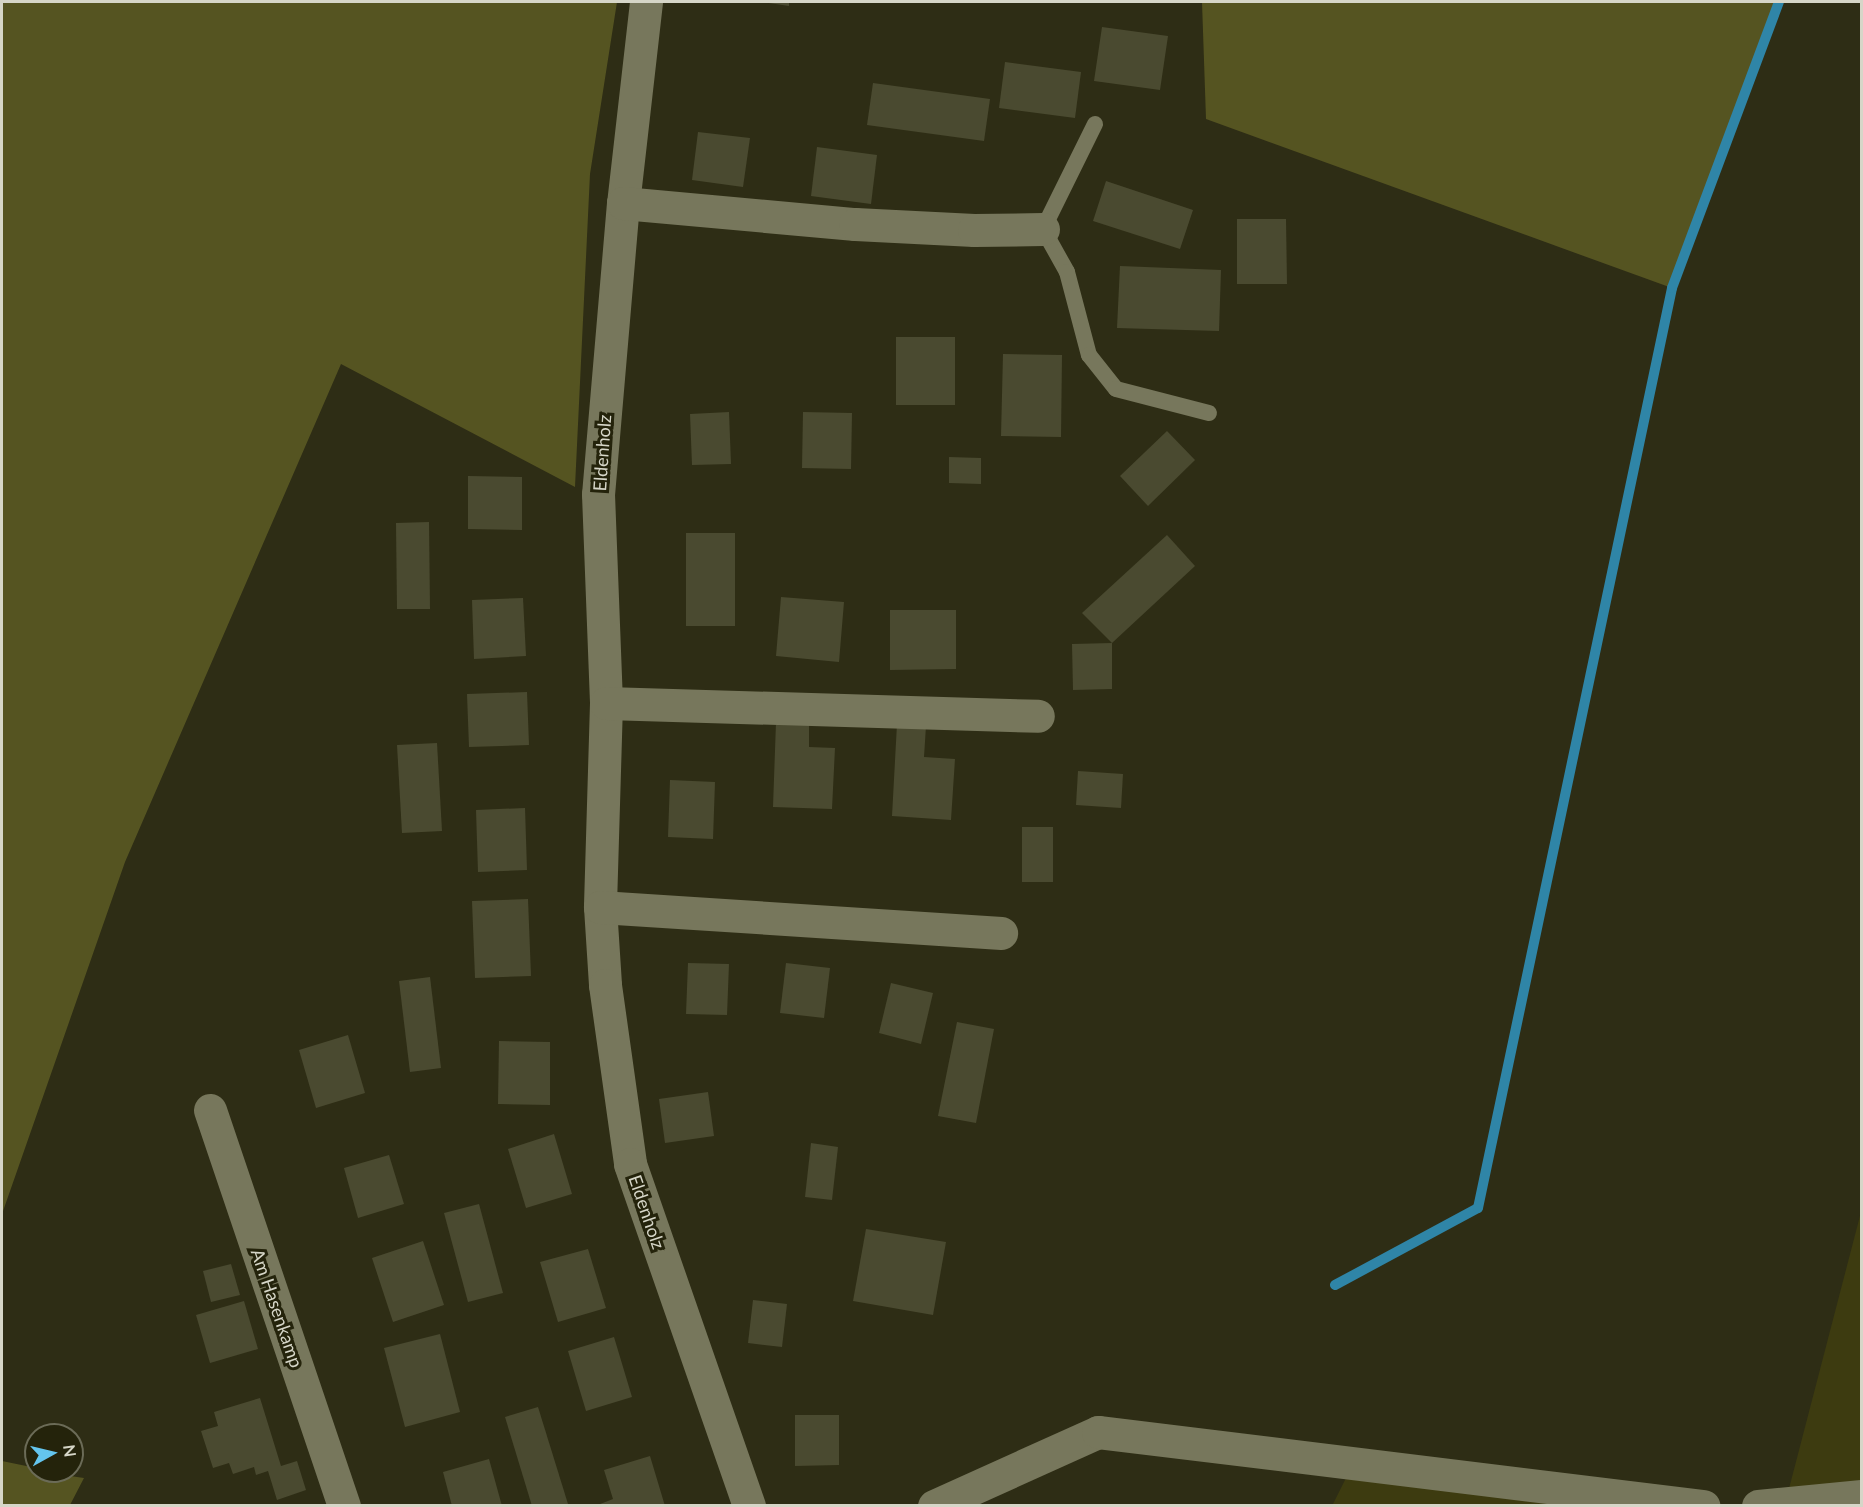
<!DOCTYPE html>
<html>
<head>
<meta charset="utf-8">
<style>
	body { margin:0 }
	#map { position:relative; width:1863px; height:1507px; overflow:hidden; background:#2e2d15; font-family:Lato,sans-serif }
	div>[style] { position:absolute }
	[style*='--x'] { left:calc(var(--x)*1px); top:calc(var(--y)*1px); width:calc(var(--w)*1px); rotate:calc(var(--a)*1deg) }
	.green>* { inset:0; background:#3d3b10 }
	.forest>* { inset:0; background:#555421 }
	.stream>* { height:10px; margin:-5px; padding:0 5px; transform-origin:5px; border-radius:5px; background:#2f85a7 }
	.building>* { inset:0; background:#4a4a30 }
	.service>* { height:16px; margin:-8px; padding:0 8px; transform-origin:8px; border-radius:8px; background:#77775c }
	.minor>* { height:33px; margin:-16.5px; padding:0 16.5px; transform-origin:16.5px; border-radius:16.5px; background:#77775c }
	span { translate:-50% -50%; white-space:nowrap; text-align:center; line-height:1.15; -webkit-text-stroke:6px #24230b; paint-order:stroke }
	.street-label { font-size:18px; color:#d6d6c8 }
	.frame { position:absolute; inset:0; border:3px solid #d6d6c8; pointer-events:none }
	.north { position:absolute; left:24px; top:1423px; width:60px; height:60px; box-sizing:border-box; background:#24230b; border:2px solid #6b6b57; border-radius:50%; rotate:82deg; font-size:16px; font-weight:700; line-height:24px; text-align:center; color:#d6d6c8 }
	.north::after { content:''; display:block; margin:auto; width:21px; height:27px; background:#64c5ee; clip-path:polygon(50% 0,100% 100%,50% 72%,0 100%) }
</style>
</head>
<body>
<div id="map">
	<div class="green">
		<div style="clip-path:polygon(1861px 1212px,1861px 1505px,1785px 1504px)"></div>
		<div style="clip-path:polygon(1353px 1464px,1703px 1506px,1332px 1506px)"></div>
	</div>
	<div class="forest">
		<div style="clip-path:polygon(2px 2px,617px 2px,590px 174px,575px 487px,341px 364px,125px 862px,2px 1214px)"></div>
		<div style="clip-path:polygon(1202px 2px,1779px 2px,1672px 288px,1206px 119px)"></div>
		<div style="clip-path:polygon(2px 1461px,36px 1468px,36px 1471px,84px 1478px,70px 1505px,2px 1505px)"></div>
	</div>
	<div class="stream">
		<div style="--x:1335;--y:1285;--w:162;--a:-28.3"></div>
		<div style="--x:1478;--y:1208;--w:940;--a:-78.09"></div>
		<div style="--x:1672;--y:288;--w:305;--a:-69.5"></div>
	</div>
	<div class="building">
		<div style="clip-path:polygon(762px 2px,789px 2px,789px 6px)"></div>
		<div style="clip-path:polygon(1102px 27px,1168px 36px,1160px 90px,1094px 81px)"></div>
		<div style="clip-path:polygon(1005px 62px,1081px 72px,1075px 118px,999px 108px)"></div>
		<div style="clip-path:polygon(873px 83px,990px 99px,984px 141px,867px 125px)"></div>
		<div style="clip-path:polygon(698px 132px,750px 138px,743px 187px,692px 180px)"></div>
		<div style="clip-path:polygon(817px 147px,877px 155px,871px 204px,811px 196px)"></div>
		<div style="clip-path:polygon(1106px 181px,1193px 210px,1180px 249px,1093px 221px)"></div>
		<div style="clip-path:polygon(1237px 219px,1286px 219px,1287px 284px,1237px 284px)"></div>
		<div style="clip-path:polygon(1120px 266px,1221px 270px,1219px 331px,1117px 328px)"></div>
		<div style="clip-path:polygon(896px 337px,955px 337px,955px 405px,896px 405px)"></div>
		<div style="clip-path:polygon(1003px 354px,1062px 355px,1061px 437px,1001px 436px)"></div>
		<div style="clip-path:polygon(729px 412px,731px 464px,692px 465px,690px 414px)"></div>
		<div style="clip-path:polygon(803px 412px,852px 413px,851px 469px,802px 468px)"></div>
		<div style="clip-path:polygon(1167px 431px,1195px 460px,1148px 506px,1120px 476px)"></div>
		<div style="clip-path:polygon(949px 457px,981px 458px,981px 484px,949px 483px)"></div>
		<div style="clip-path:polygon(468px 476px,522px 477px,522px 530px,468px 529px)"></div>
		<div style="clip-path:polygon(429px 522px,430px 609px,397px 609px,396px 523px)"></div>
		<div style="clip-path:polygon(686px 533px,735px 533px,735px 626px,686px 626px)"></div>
		<div style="clip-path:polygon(1167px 535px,1195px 566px,1112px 643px,1082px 613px)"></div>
		<div style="clip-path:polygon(781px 597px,844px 602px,839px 662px,776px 656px)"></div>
		<div style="clip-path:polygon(523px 598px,526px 656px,474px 659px,472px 600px)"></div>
		<div style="clip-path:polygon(890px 610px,956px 610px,956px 669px,890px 670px)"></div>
		<div style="clip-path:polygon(1112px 643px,1112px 689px,1073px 690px,1072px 644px)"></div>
		<div style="clip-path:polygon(527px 692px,529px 745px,469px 747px,467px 694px)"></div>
		<div style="clip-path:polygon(776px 722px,809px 723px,809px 747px,835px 748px,832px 809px,773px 807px)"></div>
		<div style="clip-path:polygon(897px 724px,926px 726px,924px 757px,955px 759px,951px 820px,892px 816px)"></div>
		<div style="clip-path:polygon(437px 743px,442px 831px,402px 833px,397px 745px)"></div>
		<div style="clip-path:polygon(1078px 771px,1123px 774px,1121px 808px,1076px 805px)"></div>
		<div style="clip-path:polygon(670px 780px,715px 782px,713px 839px,668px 837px)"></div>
		<div style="clip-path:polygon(525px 808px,527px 870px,478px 872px,476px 810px)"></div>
		<div style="clip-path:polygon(1022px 827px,1053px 827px,1053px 882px,1022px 882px)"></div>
		<div style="clip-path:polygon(528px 899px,531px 976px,475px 978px,472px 901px)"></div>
		<div style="clip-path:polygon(688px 963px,729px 964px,727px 1015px,686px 1014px)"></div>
		<div style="clip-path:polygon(786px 963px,830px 968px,824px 1018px,780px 1013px)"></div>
		<div style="clip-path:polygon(430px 977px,441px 1068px,410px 1072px,399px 981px)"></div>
		<div style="clip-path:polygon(891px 983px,933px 993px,921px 1044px,879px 1033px)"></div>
		<div style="clip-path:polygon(957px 1022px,994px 1029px,976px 1123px,938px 1116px)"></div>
		<div style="clip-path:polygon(348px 1035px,365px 1093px,316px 1108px,299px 1050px)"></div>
		<div style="clip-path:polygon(499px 1041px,550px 1042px,550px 1105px,498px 1104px)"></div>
		<div style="clip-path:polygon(708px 1092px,714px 1136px,665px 1143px,659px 1099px)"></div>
		<div style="clip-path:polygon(554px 1134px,572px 1194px,526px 1208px,508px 1149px)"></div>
		<div style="clip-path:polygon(811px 1143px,838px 1147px,832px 1200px,805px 1197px)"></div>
		<div style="clip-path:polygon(389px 1155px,404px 1204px,358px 1218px,344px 1168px)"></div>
		<div style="clip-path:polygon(479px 1204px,503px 1293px,468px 1302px,444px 1213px)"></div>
		<div style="clip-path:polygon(866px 1229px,946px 1242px,933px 1315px,853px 1301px)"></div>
		<div style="clip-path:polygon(423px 1241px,444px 1305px,393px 1322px,372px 1258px)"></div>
		<div style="clip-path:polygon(588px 1249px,606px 1308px,558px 1322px,540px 1262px)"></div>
		<div style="clip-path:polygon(231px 1264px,240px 1295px,211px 1302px,203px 1271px)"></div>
		<div style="clip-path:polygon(753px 1300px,787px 1304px,782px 1347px,748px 1343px)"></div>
		<div style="clip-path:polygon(244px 1301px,258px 1349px,210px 1363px,196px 1315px)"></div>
		<div style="clip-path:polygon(440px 1334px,460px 1412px,405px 1427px,384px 1348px)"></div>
		<div style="clip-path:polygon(614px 1337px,632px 1397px,586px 1411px,568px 1351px)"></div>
		<div style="clip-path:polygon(260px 1398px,281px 1466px,297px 1461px,306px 1490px,277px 1500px,268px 1471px,256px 1475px,254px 1467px,233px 1474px,229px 1463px,213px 1468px,201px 1431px,218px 1426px,214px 1412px)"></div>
		<div style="clip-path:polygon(538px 1407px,568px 1504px,564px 1506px,532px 1506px,505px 1417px)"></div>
		<div style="clip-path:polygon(795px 1415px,839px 1415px,839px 1465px,795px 1466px)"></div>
		<div style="clip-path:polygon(650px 1456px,665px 1506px,595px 1506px,613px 1499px,604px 1470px)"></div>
		<div style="clip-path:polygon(489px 1459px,502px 1506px,452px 1506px,443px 1472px)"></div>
	</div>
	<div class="service">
		<div style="--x:1095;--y:124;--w:117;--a:116.3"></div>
		<div style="--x:1043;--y:229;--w:49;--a:60.8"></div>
		<div style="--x:1067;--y:272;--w:86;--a:75.2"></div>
		<div style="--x:1089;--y:355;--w:43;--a:51.5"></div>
		<div style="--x:1116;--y:389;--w:96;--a:14.5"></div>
	</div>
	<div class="minor">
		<div style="--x:646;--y:2;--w:202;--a:96.5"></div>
		<div style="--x:623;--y:203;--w:292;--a:94.9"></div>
		<div style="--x:598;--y:494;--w:209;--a:87.8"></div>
		<div style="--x:606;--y:703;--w:204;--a:91.7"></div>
		<div style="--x:600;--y:907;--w:78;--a:86.3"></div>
		<div style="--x:605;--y:985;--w:181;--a:82"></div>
		<div style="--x:630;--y:1164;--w:362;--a:70.8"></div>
		<div style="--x:623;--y:203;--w:233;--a:5.2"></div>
		<div style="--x:855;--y:224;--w:119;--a:2.9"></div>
		<div style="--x:974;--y:230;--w:69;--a:-0.8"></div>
		<div style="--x:606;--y:703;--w:432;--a:1.7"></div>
		<div style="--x:600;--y:907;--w:402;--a:3.7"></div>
		<div style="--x:210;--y:1110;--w:418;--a:71.3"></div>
		<div style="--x:934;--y:1506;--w:180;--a:-24.3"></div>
		<div style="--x:1098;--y:1432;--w:610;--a:6.97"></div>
		<div style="--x:1758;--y:1506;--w:104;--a:-5.5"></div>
	</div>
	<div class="street-label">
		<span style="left:602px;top:453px;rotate:-86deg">Eldenholz</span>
		<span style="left:647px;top:1212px;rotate:71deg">Eldenholz</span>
		<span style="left:277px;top:1308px;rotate:71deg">Am Hasenkamp</span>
	</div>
	<div class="frame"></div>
	<div class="north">N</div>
</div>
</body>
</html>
